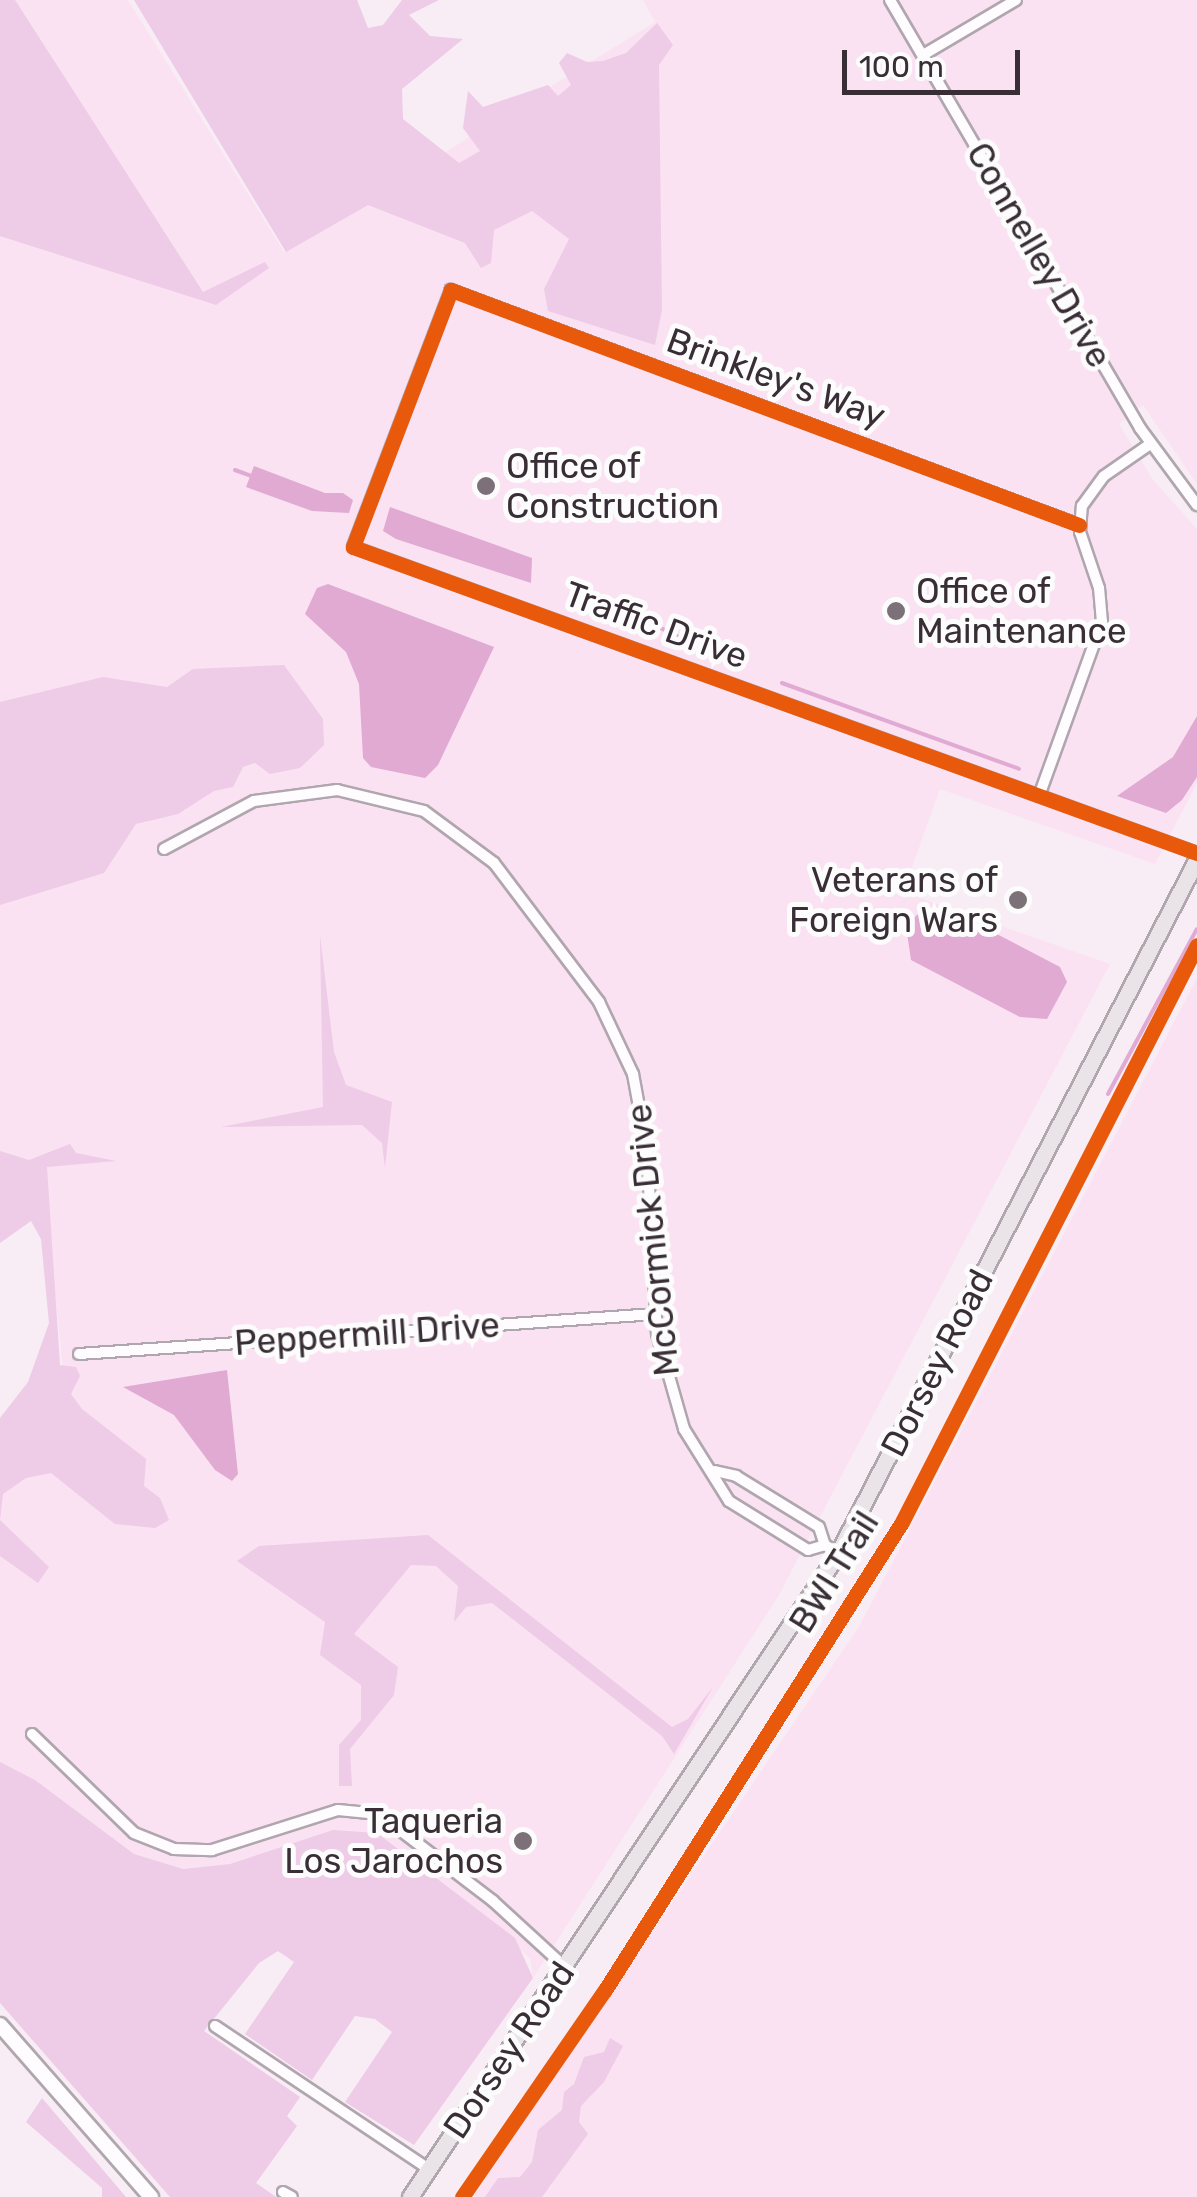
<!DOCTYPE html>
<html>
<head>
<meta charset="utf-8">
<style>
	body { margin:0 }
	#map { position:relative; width:1197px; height:2197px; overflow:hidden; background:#f8ecf5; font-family:Rubik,sans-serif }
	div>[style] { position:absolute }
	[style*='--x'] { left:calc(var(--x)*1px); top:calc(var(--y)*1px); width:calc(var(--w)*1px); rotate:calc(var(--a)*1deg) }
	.built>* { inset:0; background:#fae2f3 }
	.green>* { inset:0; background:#eecbe6 }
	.water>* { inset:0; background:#e0aad3 }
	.stream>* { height:4px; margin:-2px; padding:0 2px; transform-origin:2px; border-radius:2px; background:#e0aad3 }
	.roads { filter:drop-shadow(2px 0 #b0a6ae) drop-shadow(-2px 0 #b0a6ae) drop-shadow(0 2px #b0a6ae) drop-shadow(0 -2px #b0a6ae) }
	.street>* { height:10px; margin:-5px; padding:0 5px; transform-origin:5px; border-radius:5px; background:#fefcfe }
	.secondary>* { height:14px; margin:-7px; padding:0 7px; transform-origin:7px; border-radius:7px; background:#fefcfe }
	.primary>* { height:15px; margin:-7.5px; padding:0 7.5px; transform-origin:7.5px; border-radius:7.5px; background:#eae4e8 }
	.cycleway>* { height:15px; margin:-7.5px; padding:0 7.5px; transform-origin:7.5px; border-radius:7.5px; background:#e8590c }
	.dots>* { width:28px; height:28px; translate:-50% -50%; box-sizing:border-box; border:5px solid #fcfcfc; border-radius:50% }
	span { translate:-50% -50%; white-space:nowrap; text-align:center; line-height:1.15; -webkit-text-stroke:10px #fcfcfc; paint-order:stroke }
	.street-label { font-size:35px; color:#392e36 }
	.poi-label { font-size:35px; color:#392e36 }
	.left { translate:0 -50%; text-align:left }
	.right { translate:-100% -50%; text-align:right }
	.scale { position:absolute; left:842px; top:50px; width:178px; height:45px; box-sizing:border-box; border:5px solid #392e36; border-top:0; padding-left:12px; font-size:30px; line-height:35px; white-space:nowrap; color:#392e36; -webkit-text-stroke:8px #fcfcfc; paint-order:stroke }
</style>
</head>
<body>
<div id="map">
	<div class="built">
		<div style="clip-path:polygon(0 0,128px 0,284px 252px,655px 22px,643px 0,1197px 0,1197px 484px,1143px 405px,1119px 424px,1153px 480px,1197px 529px,1197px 783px,1155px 864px,940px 789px,903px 892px,1110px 964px,779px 1595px,533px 1978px,530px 1958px,392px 1847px,183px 1869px,134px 1855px,35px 1780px,0 1762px,0 1492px,66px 1398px,43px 1177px,0 1152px)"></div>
		<div style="clip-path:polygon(1197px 978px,1197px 2197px,473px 2197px,860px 1625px)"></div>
	</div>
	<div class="green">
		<div style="clip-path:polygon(0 0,15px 0,203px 292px,265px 262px,269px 268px,216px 305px,0 236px)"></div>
		<div style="clip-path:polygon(134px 0,357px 0,368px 28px,383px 25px,402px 0,439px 0,409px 15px,430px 36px,463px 39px,402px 89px,403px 119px,459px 163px,480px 151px,463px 128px,468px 91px,483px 107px,548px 85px,558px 96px,571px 85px,559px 63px,567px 53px,587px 62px,603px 61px,626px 53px,657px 23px,673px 45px,659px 65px,662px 310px,655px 345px,548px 311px,544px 289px,569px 239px,532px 211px,494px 230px,491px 263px,481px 268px,465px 243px,368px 205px,286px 252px)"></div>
		<div style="clip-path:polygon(284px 665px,323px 719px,324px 745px,300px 768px,270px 774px,255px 763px,243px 767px,233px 787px,214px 791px,178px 814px,136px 824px,104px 873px,0 905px,0 702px,103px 677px,167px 687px,193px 669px)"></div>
		<div style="clip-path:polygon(320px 935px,334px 1052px,346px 1085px,392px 1102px,385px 1168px,382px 1143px,362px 1125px,221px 1127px,323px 1107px)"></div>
		<div style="clip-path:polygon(70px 1144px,76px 1153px,116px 1161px,47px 1167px,60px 1365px,76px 1367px,80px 1376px,71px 1394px,82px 1409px,146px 1459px,144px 1486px,160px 1498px,169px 1520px,155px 1528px,115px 1524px,51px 1473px,26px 1478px,3px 1494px,0 1520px,49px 1567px,38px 1583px,0 1556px,0 1418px,28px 1382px,49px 1323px,41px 1239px,31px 1221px,0 1243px,0 1151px,29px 1160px)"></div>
		<div style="clip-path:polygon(428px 1535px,672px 1727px,688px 1719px,713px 1687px,674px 1754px,662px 1736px,492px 1603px,466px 1607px,454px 1622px,458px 1586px,436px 1566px,411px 1565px,354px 1634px,398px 1667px,394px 1695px,350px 1749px,352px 1786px,339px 1786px,339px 1745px,361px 1720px,361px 1685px,320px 1655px,325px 1622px,237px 1561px,259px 1546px)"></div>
		<div style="clip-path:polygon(0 1762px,35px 1780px,134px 1854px,183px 1869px,230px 1864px,333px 1830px,377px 1833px,515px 1938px,533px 1978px,414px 2145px,345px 2102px,392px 2032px,375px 2019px,355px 2016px,312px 2080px,245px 2034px,294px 1962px,278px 1951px,259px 1963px,204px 2031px,300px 2097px,287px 2116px,297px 2126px,256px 2183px,276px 2197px,170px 2197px,0 2003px)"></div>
		<div style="clip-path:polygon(610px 2038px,623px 2046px,604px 2082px,581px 2106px,579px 2122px,588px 2134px,542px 2197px,485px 2197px,498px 2178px,520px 2177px,532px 2162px,538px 2130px,562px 2110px,564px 2092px,574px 2084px,584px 2057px,604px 2052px)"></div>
		<div style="clip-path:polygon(42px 2098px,126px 2197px,102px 2197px,102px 2188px,26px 2122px)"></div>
	</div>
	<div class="water">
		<div style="clip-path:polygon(254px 466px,325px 493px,343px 493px,353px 500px,349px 513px,312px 511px,246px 487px)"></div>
		<div style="clip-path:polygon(390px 507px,532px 558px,531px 583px,396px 539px,383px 531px)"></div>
		<div style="clip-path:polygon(328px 584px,494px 647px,438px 765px,425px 778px,371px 767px,363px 758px,359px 684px,346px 652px,305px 614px,317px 588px)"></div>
		<div style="clip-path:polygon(1197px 716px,1197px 777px,1182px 800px,1166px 813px,1117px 796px,1173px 757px)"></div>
		<div style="clip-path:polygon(920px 912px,993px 932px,1060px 967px,1067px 982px,1047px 1019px,1020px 1017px,911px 960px,906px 926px)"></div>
		<div style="clip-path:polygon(227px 1370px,238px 1474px,232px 1481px,215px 1470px,174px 1415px,123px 1387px)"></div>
	</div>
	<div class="stream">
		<div style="--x:235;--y:470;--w:20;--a:20"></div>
		<div style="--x:573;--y:593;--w:27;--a:10"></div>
		<div style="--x:600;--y:598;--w:108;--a:26.3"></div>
		<div style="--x:782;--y:683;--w:252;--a:19.9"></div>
		<div style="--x:1108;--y:1094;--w:187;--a:-61.7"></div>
	</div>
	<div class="roads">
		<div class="street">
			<div style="--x:890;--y:0;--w:496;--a:59.7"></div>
			<div style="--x:1140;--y:428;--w:96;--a:53.5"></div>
			<div style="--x:923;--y:55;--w:108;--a:-30.6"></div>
			<div style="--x:1079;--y:525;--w:671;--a:-159.48"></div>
			<div style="--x:451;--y:290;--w:275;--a:110.9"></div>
			<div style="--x:353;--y:547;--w:898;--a:19.93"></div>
			<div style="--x:1039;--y:796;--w:185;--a:-70.1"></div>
			<div style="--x:1102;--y:622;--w:34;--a:-95"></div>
			<div style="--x:1099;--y:588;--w:59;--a:-108.7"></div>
			<div style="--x:1080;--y:532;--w:26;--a:-86"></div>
			<div style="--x:1082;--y:506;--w:37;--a:-54"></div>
			<div style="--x:1104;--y:476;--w:56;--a:-34.8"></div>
			<div style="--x:164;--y:849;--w:102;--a:-28.1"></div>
			<div style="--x:254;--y:801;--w:84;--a:-7.5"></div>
			<div style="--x:337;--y:790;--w:89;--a:13.6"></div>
			<div style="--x:424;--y:811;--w:87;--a:36.6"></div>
			<div style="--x:494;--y:863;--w:174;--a:52.9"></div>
			<div style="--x:599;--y:1002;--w:80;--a:64.7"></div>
			<div style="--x:633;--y:1074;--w:77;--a:79.6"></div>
			<div style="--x:647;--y:1150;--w:184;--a:86.9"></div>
			<div style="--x:657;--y:1334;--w:99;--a:74.1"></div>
			<div style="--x:684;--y:1429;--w:85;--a:58"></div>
			<div style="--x:729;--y:1501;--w:93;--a:31.8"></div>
			<div style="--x:808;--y:1550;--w:18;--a:-16"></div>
			<div style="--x:79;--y:1354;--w:577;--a:-3.97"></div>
			<div style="--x:715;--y:1471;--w:22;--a:13"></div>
			<div style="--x:736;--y:1476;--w:97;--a:31.6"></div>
			<div style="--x:819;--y:1527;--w:19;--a:72"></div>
			<div style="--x:825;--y:1545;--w:15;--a:32"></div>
			<div style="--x:32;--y:1734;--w:142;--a:44.1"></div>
			<div style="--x:134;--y:1833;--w:43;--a:21.8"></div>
			<div style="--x:174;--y:1849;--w:38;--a:2"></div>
			<div style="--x:212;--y:1850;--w:132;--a:-17.6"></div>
			<div style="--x:338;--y:1810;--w:41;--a:5.6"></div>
			<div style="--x:379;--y:1814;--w:143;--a:37.3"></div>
			<div style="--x:493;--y:1901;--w:98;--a:42.5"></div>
			<div style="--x:215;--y:2026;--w:257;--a:33.8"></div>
			<div style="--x:283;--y:2192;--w:10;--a:29"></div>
		</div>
		<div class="secondary">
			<div style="--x:0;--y:2025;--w:229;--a:48.7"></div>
		</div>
		<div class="primary">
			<div style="--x:410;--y:2197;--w:773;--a:-56.39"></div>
			<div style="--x:838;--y:1553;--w:781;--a:-62.65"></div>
		</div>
	</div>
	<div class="cycleway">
		<div style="--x:1079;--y:525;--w:671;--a:-159.48"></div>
		<div style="--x:451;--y:290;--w:275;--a:110.9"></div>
		<div style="--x:353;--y:547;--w:898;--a:19.93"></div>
		<div style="--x:462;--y:2197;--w:252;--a:-55.4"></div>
		<div style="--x:605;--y:1990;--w:554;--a:-57.6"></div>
		<div style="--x:902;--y:1522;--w:648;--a:-62.92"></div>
	</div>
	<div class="dots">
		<div style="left:486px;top:486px;background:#7c7079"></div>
		<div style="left:896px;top:611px;background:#7c7079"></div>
		<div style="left:1018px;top:900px;background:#7c7079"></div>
		<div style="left:523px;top:1841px;background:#7c7079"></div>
	</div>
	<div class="street-label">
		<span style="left:1039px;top:255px;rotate:60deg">Connelley Drive</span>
		<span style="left:776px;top:378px;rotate:20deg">Brinkley's Way</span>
		<span style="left:656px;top:625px;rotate:20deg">Traffic Drive</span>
		<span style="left:653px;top:1240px;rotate:-96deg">McCormick Drive</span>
		<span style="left:367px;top:1334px;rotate:-4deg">Peppermill Drive</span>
		<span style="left:937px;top:1363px;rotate:-63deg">Dorsey Road</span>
		<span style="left:834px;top:1572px;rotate:-58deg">BWI Trail</span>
		<span style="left:509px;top:2050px;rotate:-56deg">Dorsey Road</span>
	</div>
	<div class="poi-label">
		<span class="left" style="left:506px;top:486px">Office of<br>Construction</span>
		<span class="left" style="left:916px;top:611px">Office of<br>Maintenance</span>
		<span class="right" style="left:998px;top:900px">Veterans of<br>Foreign Wars</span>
		<span class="right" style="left:503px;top:1841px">Taqueria<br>Los Jarochos</span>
	</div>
	<div class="scale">100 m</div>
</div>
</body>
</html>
